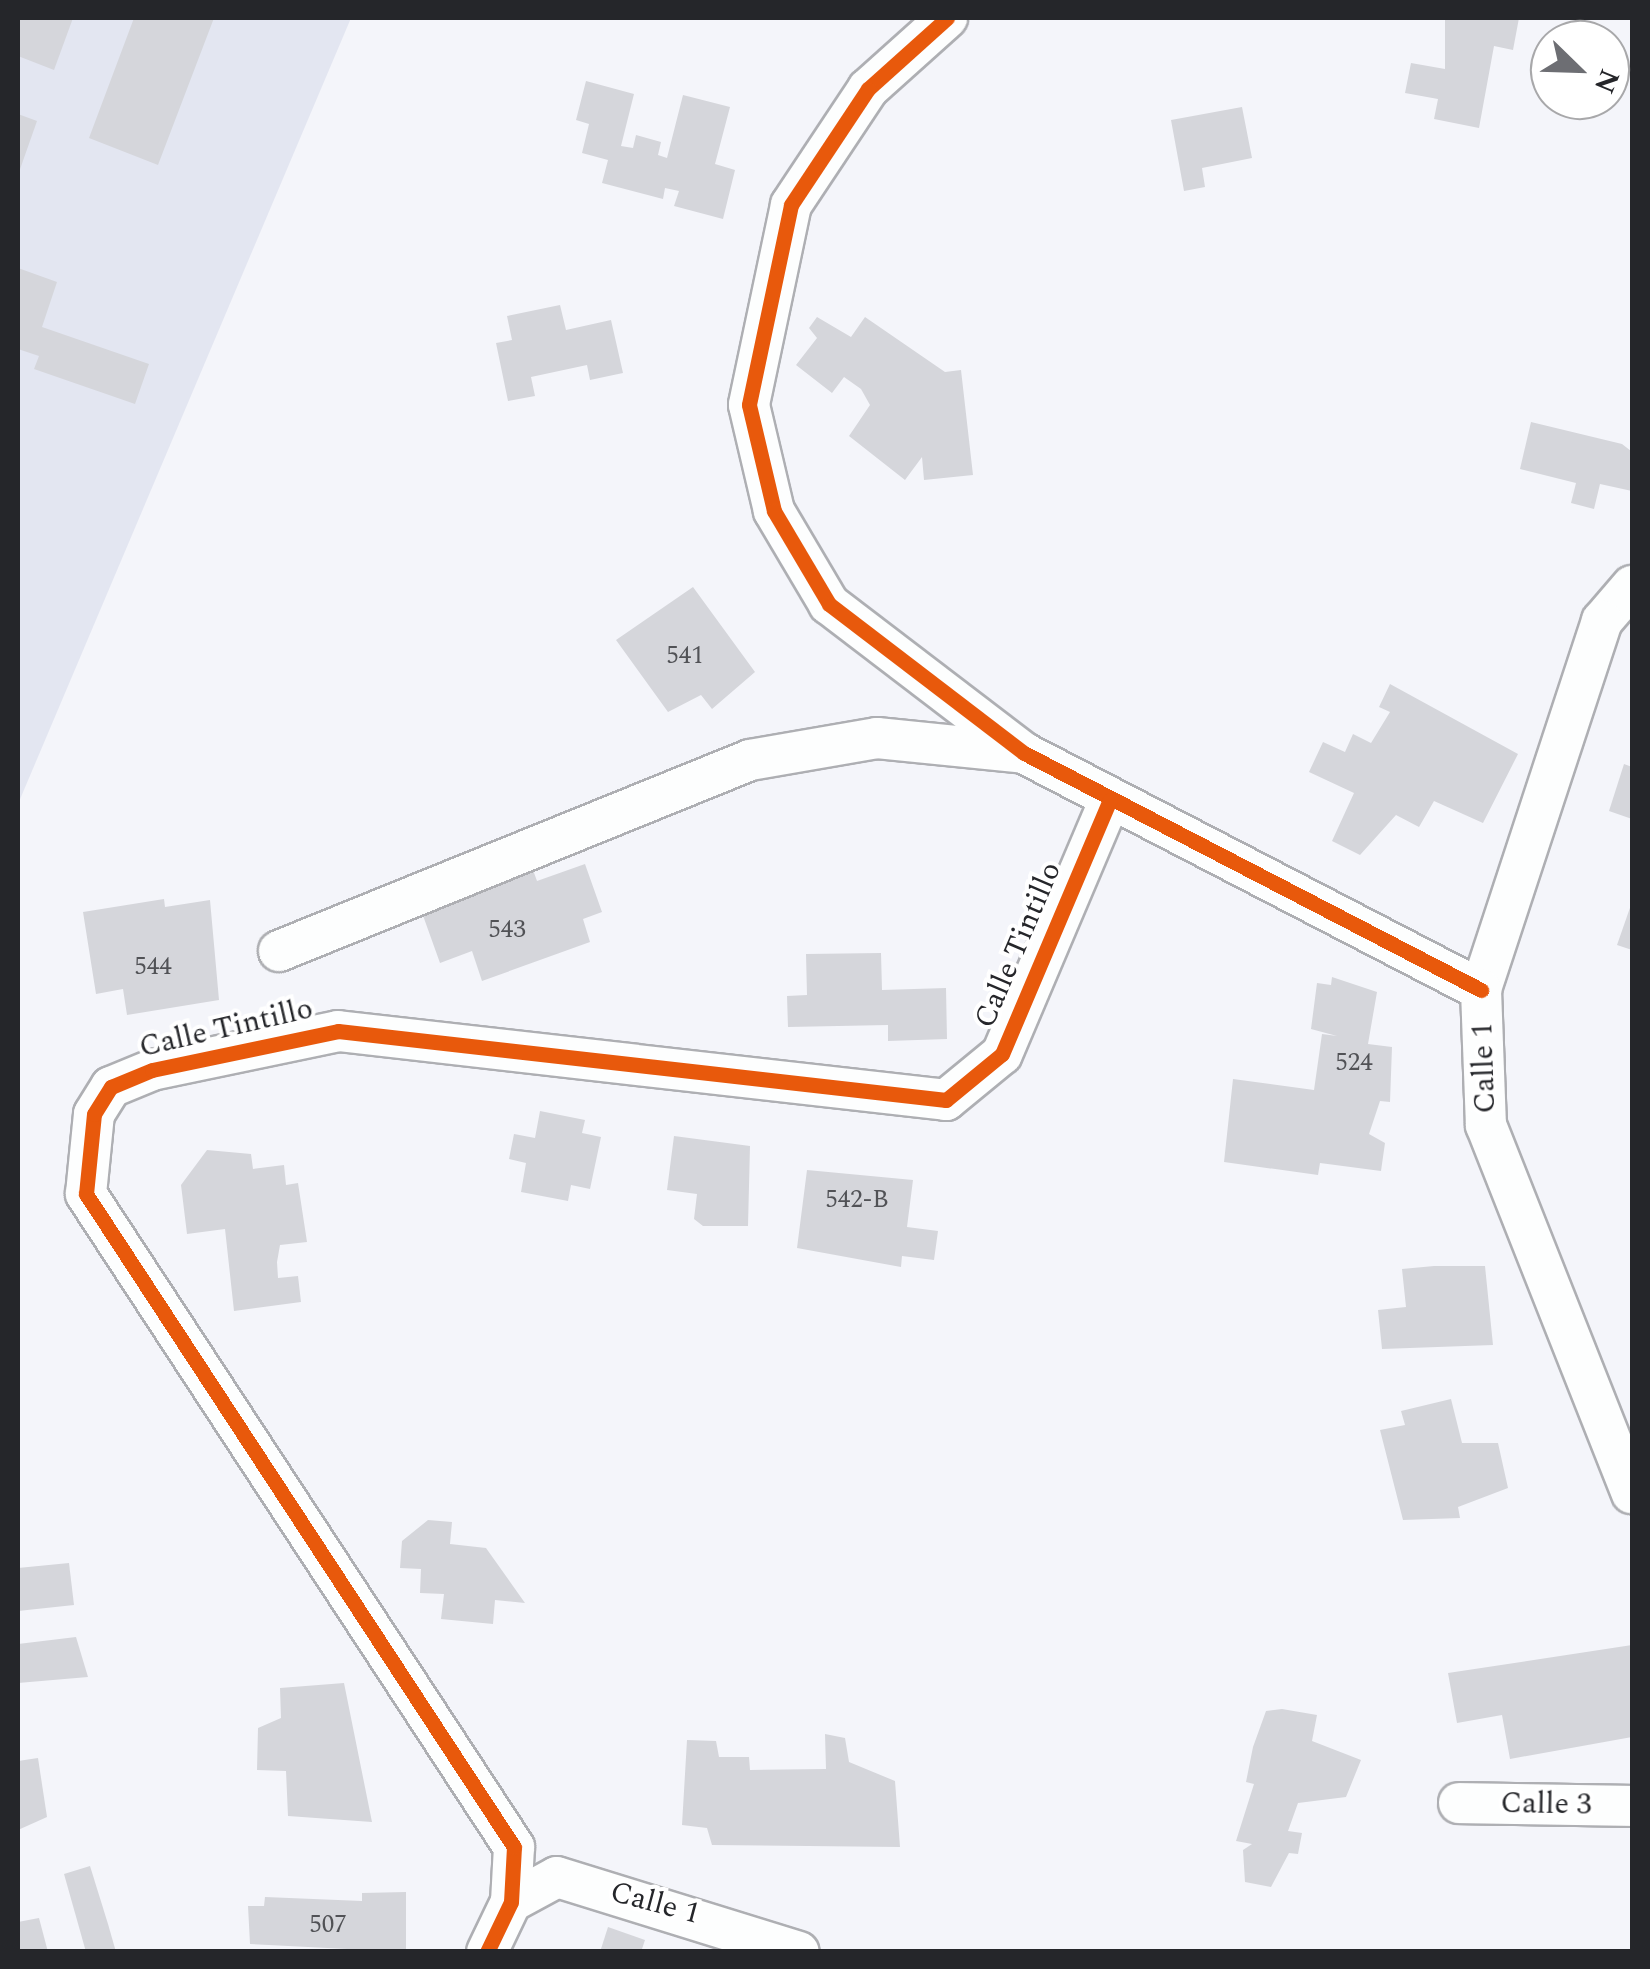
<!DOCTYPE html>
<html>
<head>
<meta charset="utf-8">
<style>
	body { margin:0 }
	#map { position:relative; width:1650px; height:1969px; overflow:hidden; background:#f4f5fa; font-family:Spectral,serif }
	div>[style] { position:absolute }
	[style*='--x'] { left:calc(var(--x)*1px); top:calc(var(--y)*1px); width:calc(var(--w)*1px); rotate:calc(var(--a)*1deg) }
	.built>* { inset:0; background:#e3e6f1 }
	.building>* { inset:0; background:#d5d6db }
	.roads { filter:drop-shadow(2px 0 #aeafb3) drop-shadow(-2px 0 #aeafb3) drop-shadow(0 2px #aeafb3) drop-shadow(0 -2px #aeafb3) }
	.minor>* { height:40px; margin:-20px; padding:0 20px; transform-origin:20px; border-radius:20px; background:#fdfefe }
	.cycleway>* { height:15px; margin:-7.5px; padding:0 7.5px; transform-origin:7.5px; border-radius:7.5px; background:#e8590c }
	span { translate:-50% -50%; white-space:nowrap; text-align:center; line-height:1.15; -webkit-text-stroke:8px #fff; paint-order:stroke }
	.number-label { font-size:25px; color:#515256 }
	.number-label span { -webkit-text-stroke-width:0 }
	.street-label { font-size:30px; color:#25262a }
	.frame { position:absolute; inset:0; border:20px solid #25262a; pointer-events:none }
	.north { position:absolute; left:1530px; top:20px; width:100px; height:100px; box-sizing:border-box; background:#fff; border:2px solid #a8a8aa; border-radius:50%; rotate:113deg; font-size:28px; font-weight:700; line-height:40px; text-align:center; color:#25262a }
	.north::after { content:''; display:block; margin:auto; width:35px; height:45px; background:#6d6e73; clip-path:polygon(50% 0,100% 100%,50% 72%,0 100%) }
</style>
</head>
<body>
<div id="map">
	<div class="built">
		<div style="clip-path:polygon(18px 18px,351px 18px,18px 804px)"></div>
	</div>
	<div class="building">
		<div style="clip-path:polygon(18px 18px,73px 18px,54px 70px,18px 56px)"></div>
		<div style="clip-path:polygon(134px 18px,225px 18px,214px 18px,158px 165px,89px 138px)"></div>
		<div style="clip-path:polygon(1445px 18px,1519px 18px,1513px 50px,1494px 46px,1479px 128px,1434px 119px,1438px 99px,1405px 93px,1411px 63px,1445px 69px)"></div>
		<div style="clip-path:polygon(586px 81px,634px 94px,621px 146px,633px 148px,636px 135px,661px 142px,658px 155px,667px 158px,683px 95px,730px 107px,715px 164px,735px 170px,723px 219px,674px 206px,679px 191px,665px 188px,663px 199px,602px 183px,608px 160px,582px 153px,589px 124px,576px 120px)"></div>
		<div style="clip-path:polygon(1242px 107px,1252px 158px,1202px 168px,1205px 187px,1184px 191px,1171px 120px)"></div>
		<div style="clip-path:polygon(18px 114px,37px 121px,18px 175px)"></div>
		<div style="clip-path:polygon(18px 268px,57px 282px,42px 327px,149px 364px,135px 404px,34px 369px,39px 356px,18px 349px)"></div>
		<div style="clip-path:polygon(560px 305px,566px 330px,611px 320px,623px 373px,590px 380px,587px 365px,531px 377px,535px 396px,508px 401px,496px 343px,512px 340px,507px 316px)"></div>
		<div style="clip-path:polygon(817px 317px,851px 337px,865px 317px,945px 372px,961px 370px,973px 475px,924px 480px,922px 457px,905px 480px,849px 436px,870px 405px,861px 389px,844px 377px,832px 393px,796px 365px,817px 338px,809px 328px)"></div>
		<div style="clip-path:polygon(1531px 422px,1622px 444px,1631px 451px,1632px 491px,1600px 484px,1594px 509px,1571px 503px,1576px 483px,1520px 469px)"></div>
		<div style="clip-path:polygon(693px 587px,755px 672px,712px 709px,701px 695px,668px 712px,616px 640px)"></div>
		<div style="clip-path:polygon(1390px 684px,1518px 754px,1483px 823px,1434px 801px,1419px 827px,1396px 815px,1360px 855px,1332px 841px,1354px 793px,1309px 772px,1323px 742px,1345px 752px,1353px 734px,1371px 743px,1390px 712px,1379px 707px)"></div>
		<div style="clip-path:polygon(1624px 764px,1632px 767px,1632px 819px,1609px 811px)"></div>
		<div style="clip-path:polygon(585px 864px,602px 912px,583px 919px,590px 942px,482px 981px,472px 951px,440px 963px,421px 910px,533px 870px,537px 881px)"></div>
		<div style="clip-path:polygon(164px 899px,165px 907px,210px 900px,219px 1000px,127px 1015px,123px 989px,96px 994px,83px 912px)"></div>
		<div style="clip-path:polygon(1632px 902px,1632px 950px,1617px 945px)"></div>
		<div style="clip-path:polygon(881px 953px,882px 990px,946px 988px,947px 1039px,888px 1041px,888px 1025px,788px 1027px,787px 996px,807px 995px,806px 954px)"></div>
		<div style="clip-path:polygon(1332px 977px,1377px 992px,1368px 1044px,1392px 1047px,1390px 1102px,1380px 1101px,1369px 1134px,1385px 1143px,1381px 1171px,1320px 1163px,1318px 1175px,1224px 1162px,1233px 1079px,1314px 1090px,1322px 1034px,1337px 1036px,1311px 1029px,1317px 983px,1331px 985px)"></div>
		<div style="clip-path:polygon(540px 1111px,585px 1120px,582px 1133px,601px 1137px,590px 1189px,571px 1185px,568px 1201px,521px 1192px,526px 1163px,509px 1159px,514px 1134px,535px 1138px)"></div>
		<div style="clip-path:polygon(674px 1136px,750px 1146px,748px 1226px,703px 1226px,694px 1219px,697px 1194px,667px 1190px)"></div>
		<div style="clip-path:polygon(207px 1150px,251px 1154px,253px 1169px,284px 1165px,286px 1185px,298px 1183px,307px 1242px,280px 1245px,277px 1262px,278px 1278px,298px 1276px,301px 1302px,234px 1311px,225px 1229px,187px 1234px,181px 1185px)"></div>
		<div style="clip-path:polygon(807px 1170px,913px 1180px,907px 1227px,938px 1231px,934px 1260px,902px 1256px,901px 1267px,797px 1248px)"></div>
		<div style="clip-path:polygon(1434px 1266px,1485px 1266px,1493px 1345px,1382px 1349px,1378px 1310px,1406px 1307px,1402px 1269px)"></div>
		<div style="clip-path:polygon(1451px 1399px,1462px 1443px,1498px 1443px,1508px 1488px,1458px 1507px,1460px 1518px,1403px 1520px,1380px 1430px,1405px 1425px,1401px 1411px)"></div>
		<div style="clip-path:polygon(428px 1520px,452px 1522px,450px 1544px,486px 1548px,525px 1603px,495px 1600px,493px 1624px,441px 1619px,444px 1594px,420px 1593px,421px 1569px,400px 1568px,402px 1541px)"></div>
		<div style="clip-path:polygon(69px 1563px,74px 1605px,18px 1611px,18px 1568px)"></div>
		<div style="clip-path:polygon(76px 1637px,88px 1677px,18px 1683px,18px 1644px)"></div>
		<div style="clip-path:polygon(1632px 1645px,1632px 1737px,1510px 1759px,1502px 1715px,1457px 1723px,1448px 1673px)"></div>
		<div style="clip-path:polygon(344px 1683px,372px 1822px,288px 1816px,286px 1771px,257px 1770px,258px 1728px,281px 1718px,280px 1688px)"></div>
		<div style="clip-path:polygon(1282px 1709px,1317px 1715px,1312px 1741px,1361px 1760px,1346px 1797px,1298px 1803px,1288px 1831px,1302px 1833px,1298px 1854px,1289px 1853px,1271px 1887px,1245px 1882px,1243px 1850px,1252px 1844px,1236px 1841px,1254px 1784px,1246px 1782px,1253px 1747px,1266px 1711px)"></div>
		<div style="clip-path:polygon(825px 1734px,845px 1738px,849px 1762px,895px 1781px,900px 1847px,712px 1845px,707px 1828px,682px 1825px,687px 1740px,716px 1741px,719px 1757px,749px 1757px,750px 1770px,826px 1769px)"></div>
		<div style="clip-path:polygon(38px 1758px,47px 1817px,18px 1830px,18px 1761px)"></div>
		<div style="clip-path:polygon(90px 1866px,108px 1924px,116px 1952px,86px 1952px,64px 1874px)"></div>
		<div style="clip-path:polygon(406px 1892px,406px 1952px,250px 1944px,248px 1906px,264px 1906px,265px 1897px,362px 1901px,362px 1893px)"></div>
		<div style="clip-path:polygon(39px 1918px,48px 1952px,18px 1952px,18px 1922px)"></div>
		<div style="clip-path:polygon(608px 1927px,645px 1940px,641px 1952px,600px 1952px)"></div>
	</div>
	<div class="roads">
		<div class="minor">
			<div style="--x:947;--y:18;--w:106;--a:138.1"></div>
			<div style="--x:868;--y:89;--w:139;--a:123.6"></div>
			<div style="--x:791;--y:205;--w:204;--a:101.9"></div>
			<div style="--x:749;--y:405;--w:109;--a:76.7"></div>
			<div style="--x:774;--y:511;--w:108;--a:59.4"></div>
			<div style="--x:829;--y:604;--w:245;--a:37.4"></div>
			<div style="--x:1024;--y:753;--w:515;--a:27.41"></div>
			<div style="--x:1632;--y:586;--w:46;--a:130.6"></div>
			<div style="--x:1602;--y:621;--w:388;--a:108.2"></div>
			<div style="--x:1481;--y:990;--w:135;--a:87.9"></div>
			<div style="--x:1486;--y:1125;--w:396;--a:68.4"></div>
			<div style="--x:279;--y:951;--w:508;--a:-22.07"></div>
			<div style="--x:750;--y:760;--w:129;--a:-9.8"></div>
			<div style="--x:877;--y:738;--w:148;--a:5.8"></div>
			<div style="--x:1459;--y:1803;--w:173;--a:1"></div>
			<div style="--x:511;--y:1902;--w:52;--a:-28.5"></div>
			<div style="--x:557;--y:1877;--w:253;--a:17.2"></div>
			<div style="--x:487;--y:1952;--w:55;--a:-64.4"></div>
			<div style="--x:511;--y:1902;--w:55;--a:-86.9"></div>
			<div style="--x:514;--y:1847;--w:781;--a:-123.24"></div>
			<div style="--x:86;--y:1194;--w:80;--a:-84.3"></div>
			<div style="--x:94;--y:1114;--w:32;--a:-58"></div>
			<div style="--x:111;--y:1087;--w:44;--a:-22.5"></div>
			<div style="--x:152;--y:1070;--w:190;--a:-11.8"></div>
			<div style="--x:338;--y:1031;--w:612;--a:6.47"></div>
			<div style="--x:946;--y:1100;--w:72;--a:-39.4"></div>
			<div style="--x:1002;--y:1054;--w:276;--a:-67"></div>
		</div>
	</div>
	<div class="cycleway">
		<div style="--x:947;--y:18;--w:106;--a:138.1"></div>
		<div style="--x:868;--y:89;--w:139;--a:123.6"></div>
		<div style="--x:791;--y:205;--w:204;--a:101.9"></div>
		<div style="--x:749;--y:405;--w:109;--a:76.7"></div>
		<div style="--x:774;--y:511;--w:108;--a:59.4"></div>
		<div style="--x:829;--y:604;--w:245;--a:37.4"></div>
		<div style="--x:1024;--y:753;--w:515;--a:27.41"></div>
		<div style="--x:487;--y:1952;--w:55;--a:-64.4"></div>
		<div style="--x:511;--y:1902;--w:55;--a:-86.9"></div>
		<div style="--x:514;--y:1847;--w:781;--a:-123.24"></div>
		<div style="--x:86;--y:1194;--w:80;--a:-84.3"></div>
		<div style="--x:94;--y:1114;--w:32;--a:-58"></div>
		<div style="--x:111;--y:1087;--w:44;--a:-22.5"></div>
		<div style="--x:152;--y:1070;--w:190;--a:-11.8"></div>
		<div style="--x:338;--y:1031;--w:612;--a:6.47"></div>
		<div style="--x:946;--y:1100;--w:72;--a:-39.4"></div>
		<div style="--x:1002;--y:1054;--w:276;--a:-67"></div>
	</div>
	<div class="number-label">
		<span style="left:685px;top:656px">541</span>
		<span style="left:507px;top:930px">543</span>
		<span style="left:153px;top:967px">544</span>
		<span style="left:1354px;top:1063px">524</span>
		<span style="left:857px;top:1200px">542-B</span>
		<span style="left:328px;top:1925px">507</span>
	</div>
	<div class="street-label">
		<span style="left:1018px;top:945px;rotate:-67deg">Calle Tintillo</span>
		<span style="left:226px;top:1028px;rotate:-13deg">Calle Tintillo</span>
		<span style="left:1484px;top:1068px;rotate:-92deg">Calle 1</span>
		<span style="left:1546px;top:1804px;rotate:1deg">Calle 3</span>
		<span style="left:655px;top:1903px;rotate:15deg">Calle 1</span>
	</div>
	<div class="frame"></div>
	<div class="north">N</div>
</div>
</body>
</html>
